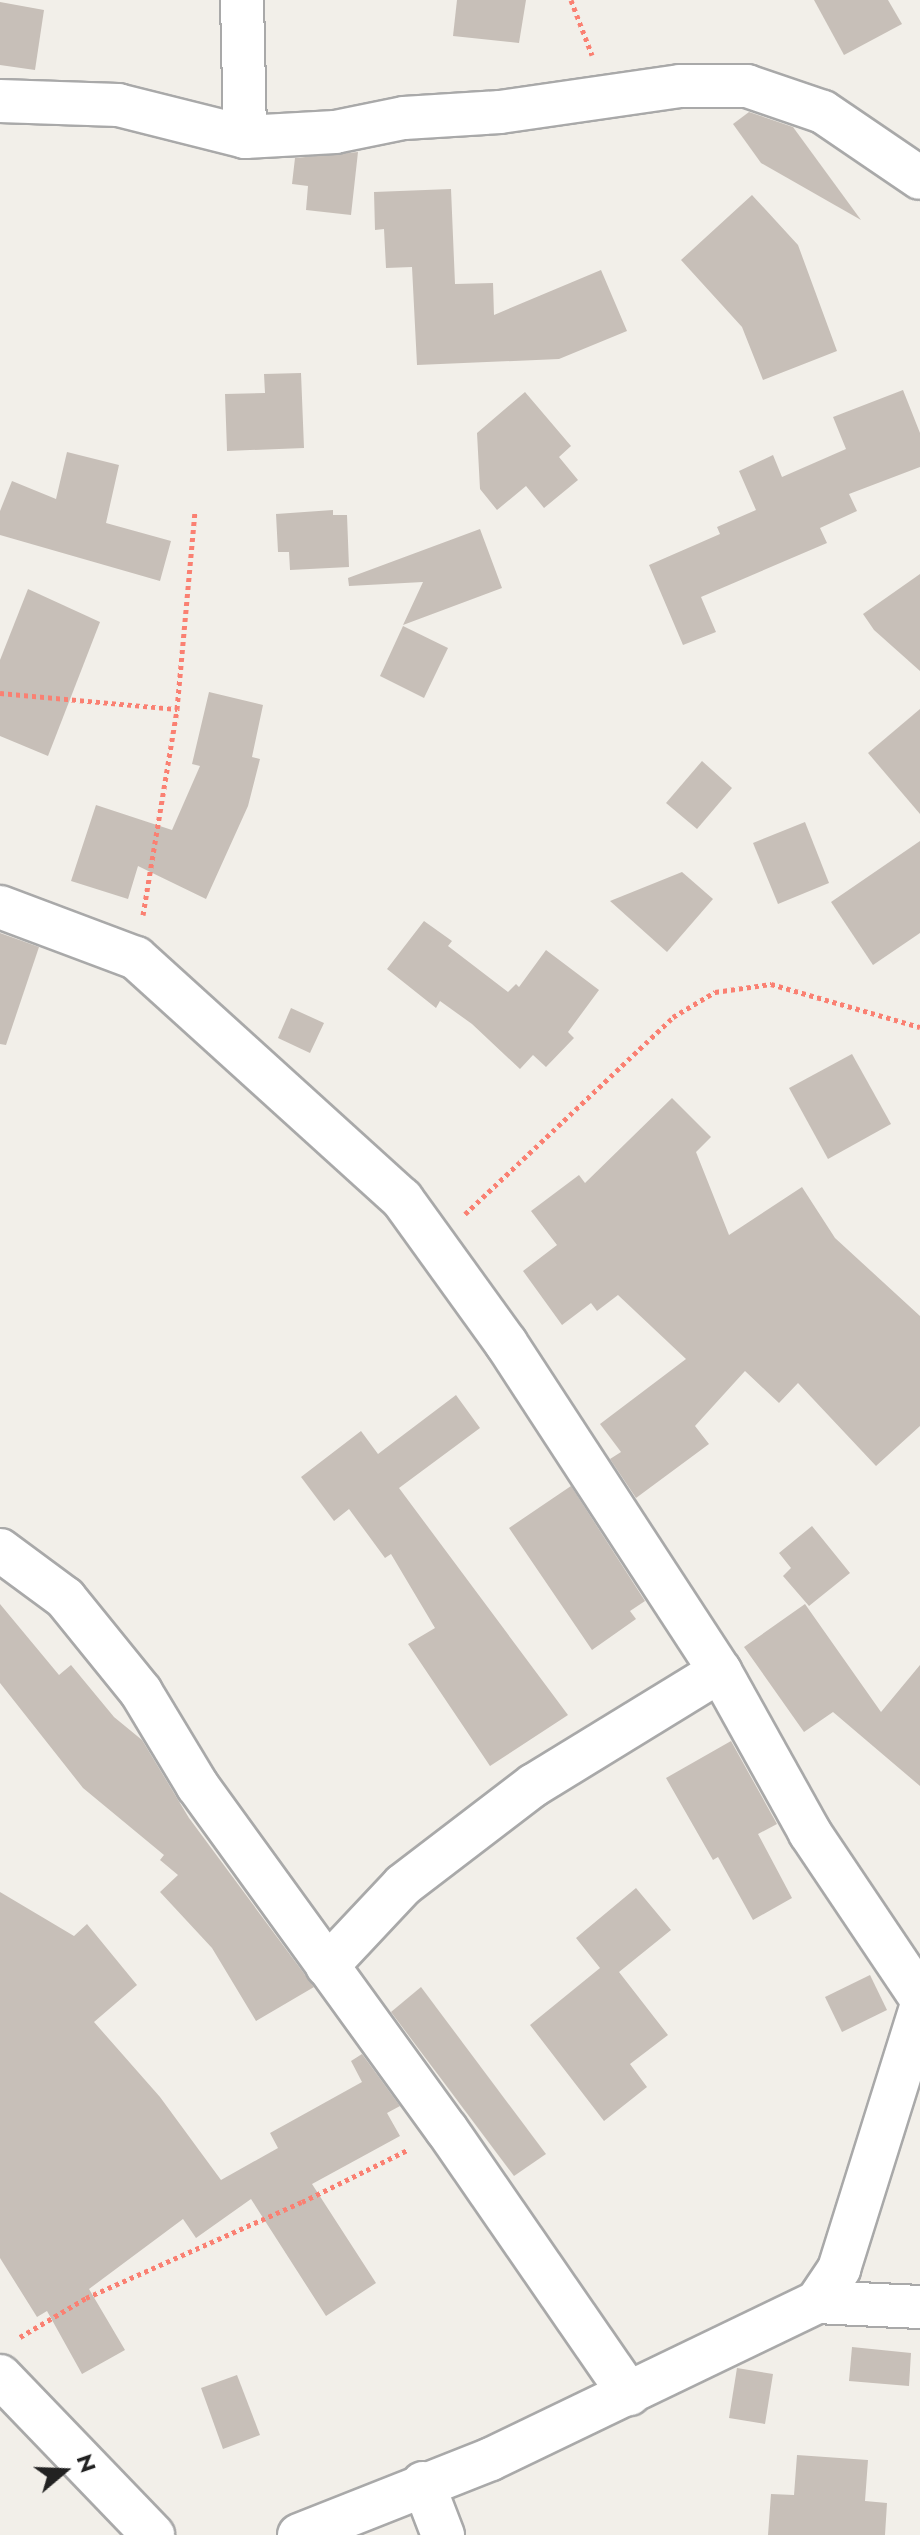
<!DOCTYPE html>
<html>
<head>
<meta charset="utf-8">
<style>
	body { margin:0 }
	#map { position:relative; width:920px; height:2535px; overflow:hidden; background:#f2efe9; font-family:Jost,sans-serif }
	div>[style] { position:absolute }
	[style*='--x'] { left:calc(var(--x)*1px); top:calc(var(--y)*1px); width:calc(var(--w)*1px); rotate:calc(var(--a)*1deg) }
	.building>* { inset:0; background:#c7bfb8 }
	.path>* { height:5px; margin-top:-2.5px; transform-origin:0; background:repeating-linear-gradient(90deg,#fa8072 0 4px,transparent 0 8px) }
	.roads { filter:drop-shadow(2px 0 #a9a9a9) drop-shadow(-2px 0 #a9a9a9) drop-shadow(0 2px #a9a9a9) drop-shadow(0 -2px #a9a9a9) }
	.minor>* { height:42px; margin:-21px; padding:0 21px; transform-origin:21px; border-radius:21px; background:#fff }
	span { translate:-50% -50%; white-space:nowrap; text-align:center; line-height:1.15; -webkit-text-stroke:7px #fff; paint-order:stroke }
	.north { position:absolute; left:24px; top:2431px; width:80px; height:80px; -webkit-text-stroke:6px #fff; paint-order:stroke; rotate:71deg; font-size:22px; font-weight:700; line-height:32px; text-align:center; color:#222 }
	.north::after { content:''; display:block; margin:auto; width:28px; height:36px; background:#222; clip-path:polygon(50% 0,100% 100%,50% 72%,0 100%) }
</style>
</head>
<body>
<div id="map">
	<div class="building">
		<div style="clip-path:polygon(457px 0,526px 0,519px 43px,453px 36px)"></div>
		<div style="clip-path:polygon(814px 0,888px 0,902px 24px,844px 55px)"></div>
		<div style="clip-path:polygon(0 2px,44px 10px,35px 70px,0 65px)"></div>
		<div style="clip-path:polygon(749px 112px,793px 127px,861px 220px,761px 163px,733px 124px)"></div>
		<div style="clip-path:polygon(358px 152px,351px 215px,306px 210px,308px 186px,292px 184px,295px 158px)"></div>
		<div style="clip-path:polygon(451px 189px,455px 284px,493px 283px,494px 315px,601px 270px,627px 331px,559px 359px,417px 365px,412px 267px,386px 268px,384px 229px,375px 230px,374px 192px)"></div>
		<div style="clip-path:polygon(752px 195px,798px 245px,837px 351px,763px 380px,742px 327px,681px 260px)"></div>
		<div style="clip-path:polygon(301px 373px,304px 448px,227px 451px,225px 394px,265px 393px,264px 374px)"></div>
		<div style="clip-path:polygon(903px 390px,920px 433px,920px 467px,849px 494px,857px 511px,820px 528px,827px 543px,701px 597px,716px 632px,683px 645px,649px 565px,720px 534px,717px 527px,756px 510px,739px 471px,773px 455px,782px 477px,846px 449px,833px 417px)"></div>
		<div style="clip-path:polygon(525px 392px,571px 446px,559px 457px,578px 480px,544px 508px,526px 486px,497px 510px,480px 489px,477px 433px)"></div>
		<div style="clip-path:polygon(67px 452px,119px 465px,106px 523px,171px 541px,160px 581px,0 535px,0 511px,12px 481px,56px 499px)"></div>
		<div style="clip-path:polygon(333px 510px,333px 515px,347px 515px,349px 567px,290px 570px,289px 552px,278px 552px,276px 514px)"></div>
		<div style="clip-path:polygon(480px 529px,502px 588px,403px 625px,423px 582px,349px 586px,348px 578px)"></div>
		<div style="clip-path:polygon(920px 574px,920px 671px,874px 630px,863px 614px)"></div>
		<div style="clip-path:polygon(28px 589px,100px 622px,48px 756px,0 736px,0 660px)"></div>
		<div style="clip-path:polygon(403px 626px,448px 648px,424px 698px,380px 676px)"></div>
		<div style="clip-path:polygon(209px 692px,263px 705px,252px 757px,260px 759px,248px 806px,206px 899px,138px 866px,128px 899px,71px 881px,96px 805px,172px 830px,200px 766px,192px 764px)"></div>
		<div style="clip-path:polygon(920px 709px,920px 814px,868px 753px)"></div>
		<div style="clip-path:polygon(702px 761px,732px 788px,697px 829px,666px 803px)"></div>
		<div style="clip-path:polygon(805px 822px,829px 883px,778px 904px,753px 843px)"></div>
		<div style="clip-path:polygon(920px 841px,920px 933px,873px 965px,831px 902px)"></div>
		<div style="clip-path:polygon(682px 872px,713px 899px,667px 952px,610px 901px)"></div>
		<div style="clip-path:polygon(424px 921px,452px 941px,448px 946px,508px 992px,516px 984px,519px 987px,546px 950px,599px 990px,568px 1032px,574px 1038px,546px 1067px,533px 1055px,520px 1069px,472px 1024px,440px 1001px,436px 1008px,387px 969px)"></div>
		<div style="clip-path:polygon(0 933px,39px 947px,6px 1045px,0 1044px)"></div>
		<div style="clip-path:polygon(291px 1008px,324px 1023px,310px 1053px,278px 1038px)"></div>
		<div style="clip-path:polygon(852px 1054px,891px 1124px,828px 1159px,789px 1088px)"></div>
		<div style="clip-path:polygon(672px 1098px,711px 1137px,696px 1152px,729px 1235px,802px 1187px,835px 1238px,920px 1316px,920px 1426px,876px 1466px,798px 1383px,779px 1403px,745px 1371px,695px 1426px,709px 1444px,636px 1498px,610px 1459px,621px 1452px,600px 1424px,686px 1359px,618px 1295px,597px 1311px,591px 1303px,562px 1325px,523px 1271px,557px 1245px,531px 1211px,579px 1175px,585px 1183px)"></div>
		<div style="clip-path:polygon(456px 1395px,480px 1428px,399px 1488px,568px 1715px,490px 1766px,408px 1644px,435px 1628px,391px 1554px,385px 1558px,349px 1509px,334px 1521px,301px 1477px,361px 1431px,378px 1454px)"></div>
		<div style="clip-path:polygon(571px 1486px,645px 1601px,630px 1611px,636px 1619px,592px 1650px,509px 1528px)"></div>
		<div style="clip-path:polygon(812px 1526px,850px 1573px,809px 1606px,783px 1576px,791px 1568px,779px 1553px)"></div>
		<div style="clip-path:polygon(0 1604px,59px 1675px,71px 1665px,114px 1717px,142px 1740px,189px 1818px,314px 1987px,256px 2021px,212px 1948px,160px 1892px,178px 1875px,160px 1860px,164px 1855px,83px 1788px,0 1683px)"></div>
		<div style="clip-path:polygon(805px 1604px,881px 1712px,920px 1665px,920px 1786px,833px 1712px,804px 1732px,744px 1647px)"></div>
		<div style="clip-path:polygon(731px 1741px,777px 1824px,758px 1834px,792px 1898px,753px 1920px,718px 1857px,713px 1860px,666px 1778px)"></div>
		<div style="clip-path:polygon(636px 1888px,671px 1930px,619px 1972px,668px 2035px,630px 2064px,647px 2087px,604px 2121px,530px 2025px,600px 1968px,576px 1938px)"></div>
		<div style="clip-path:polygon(0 1892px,74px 1936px,87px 1924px,137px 1985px,94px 2022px,160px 2097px,221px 2180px,278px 2148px,270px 2133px,362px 2082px,351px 2061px,362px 2054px,400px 2106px,387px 2113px,400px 2136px,312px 2184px,376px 2283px,326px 2316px,251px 2199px,196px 2238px,183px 2219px,89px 2289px,125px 2350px,82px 2374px,47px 2311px,37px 2317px,0 2258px)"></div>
		<div style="clip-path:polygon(870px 1975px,887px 2010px,842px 2032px,825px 1997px)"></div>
		<div style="clip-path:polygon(421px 1987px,546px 2154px,514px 2176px,391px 2012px)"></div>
		<div style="clip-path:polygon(852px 2347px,911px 2353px,909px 2386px,849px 2381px)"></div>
		<div style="clip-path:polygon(737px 2368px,773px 2374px,765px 2424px,729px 2418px)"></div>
		<div style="clip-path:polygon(237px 2375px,260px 2435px,223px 2449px,201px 2388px)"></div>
		<div style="clip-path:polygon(797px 2455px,868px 2460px,865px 2501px,887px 2503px,885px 2535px,768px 2535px,771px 2494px,794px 2495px)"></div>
	</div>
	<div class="path">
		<div style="--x:571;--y:0;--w:59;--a:69.1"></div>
		<div style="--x:0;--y:693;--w:178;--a:5.2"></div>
		<div style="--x:143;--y:915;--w:209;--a:-80.6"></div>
		<div style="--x:177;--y:709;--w:198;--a:-84.8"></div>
		<div style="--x:465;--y:1214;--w:286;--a:-43.4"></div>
		<div style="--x:673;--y:1017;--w:49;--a:-30.8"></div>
		<div style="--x:715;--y:992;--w:57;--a:-8.1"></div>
		<div style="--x:771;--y:984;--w:155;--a:16.1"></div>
		<div style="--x:20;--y:2337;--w:77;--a:-30.6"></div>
		<div style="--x:86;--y:2298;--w:236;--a:-24"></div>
		<div style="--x:302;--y:2202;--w:117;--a:-26.3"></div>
	</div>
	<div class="roads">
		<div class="minor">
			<div style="--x:242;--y:0;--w:137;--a:88.7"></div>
			<div style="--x:0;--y:101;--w:118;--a:1.9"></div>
			<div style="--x:118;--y:105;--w:131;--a:14.1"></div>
			<div style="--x:245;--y:137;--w:90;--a:-3.2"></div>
			<div style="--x:335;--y:132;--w:70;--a:-11.5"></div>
			<div style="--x:404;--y:118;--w:96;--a:-3.6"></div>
			<div style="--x:500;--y:112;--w:182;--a:-8.2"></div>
			<div style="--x:680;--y:86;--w:67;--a:0"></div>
			<div style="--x:747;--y:86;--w:80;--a:18.9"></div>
			<div style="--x:823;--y:112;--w:117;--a:34.2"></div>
			<div style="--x:0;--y:907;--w:145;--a:20.6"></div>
			<div style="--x:136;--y:958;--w:359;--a:42.2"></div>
			<div style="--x:402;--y:1199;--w:178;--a:54.2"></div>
			<div style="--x:506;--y:1343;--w:392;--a:56.9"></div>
			<div style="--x:720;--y:1671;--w:185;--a:60.9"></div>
			<div style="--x:810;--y:1833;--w:197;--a:56.1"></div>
			<div style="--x:0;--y:1550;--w:81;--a:36.4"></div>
			<div style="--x:65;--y:1598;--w:121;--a:51"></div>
			<div style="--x:141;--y:1692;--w:109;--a:58.9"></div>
			<div style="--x:197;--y:1785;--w:426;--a:54.1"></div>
			<div style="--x:447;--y:2130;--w:321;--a:55.4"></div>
			<div style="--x:327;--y:1966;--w:111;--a:-46.8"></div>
			<div style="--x:403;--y:1885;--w:165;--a:-37.4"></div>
			<div style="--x:534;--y:1785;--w:218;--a:-31.5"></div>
			<div style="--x:817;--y:2302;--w:103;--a:2.8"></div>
			<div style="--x:0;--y:2376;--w:221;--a:46.1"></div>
			<div style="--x:423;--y:2483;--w:56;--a:69"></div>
			<div style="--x:299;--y:2535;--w:206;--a:-21.6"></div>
			<div style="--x:491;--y:2459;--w:362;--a:-25.7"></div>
			<div style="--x:817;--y:2302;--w:40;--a:-56"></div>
			<div style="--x:839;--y:2269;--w:271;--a:-72.6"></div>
		</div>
	</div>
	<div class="north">N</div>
</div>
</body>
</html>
